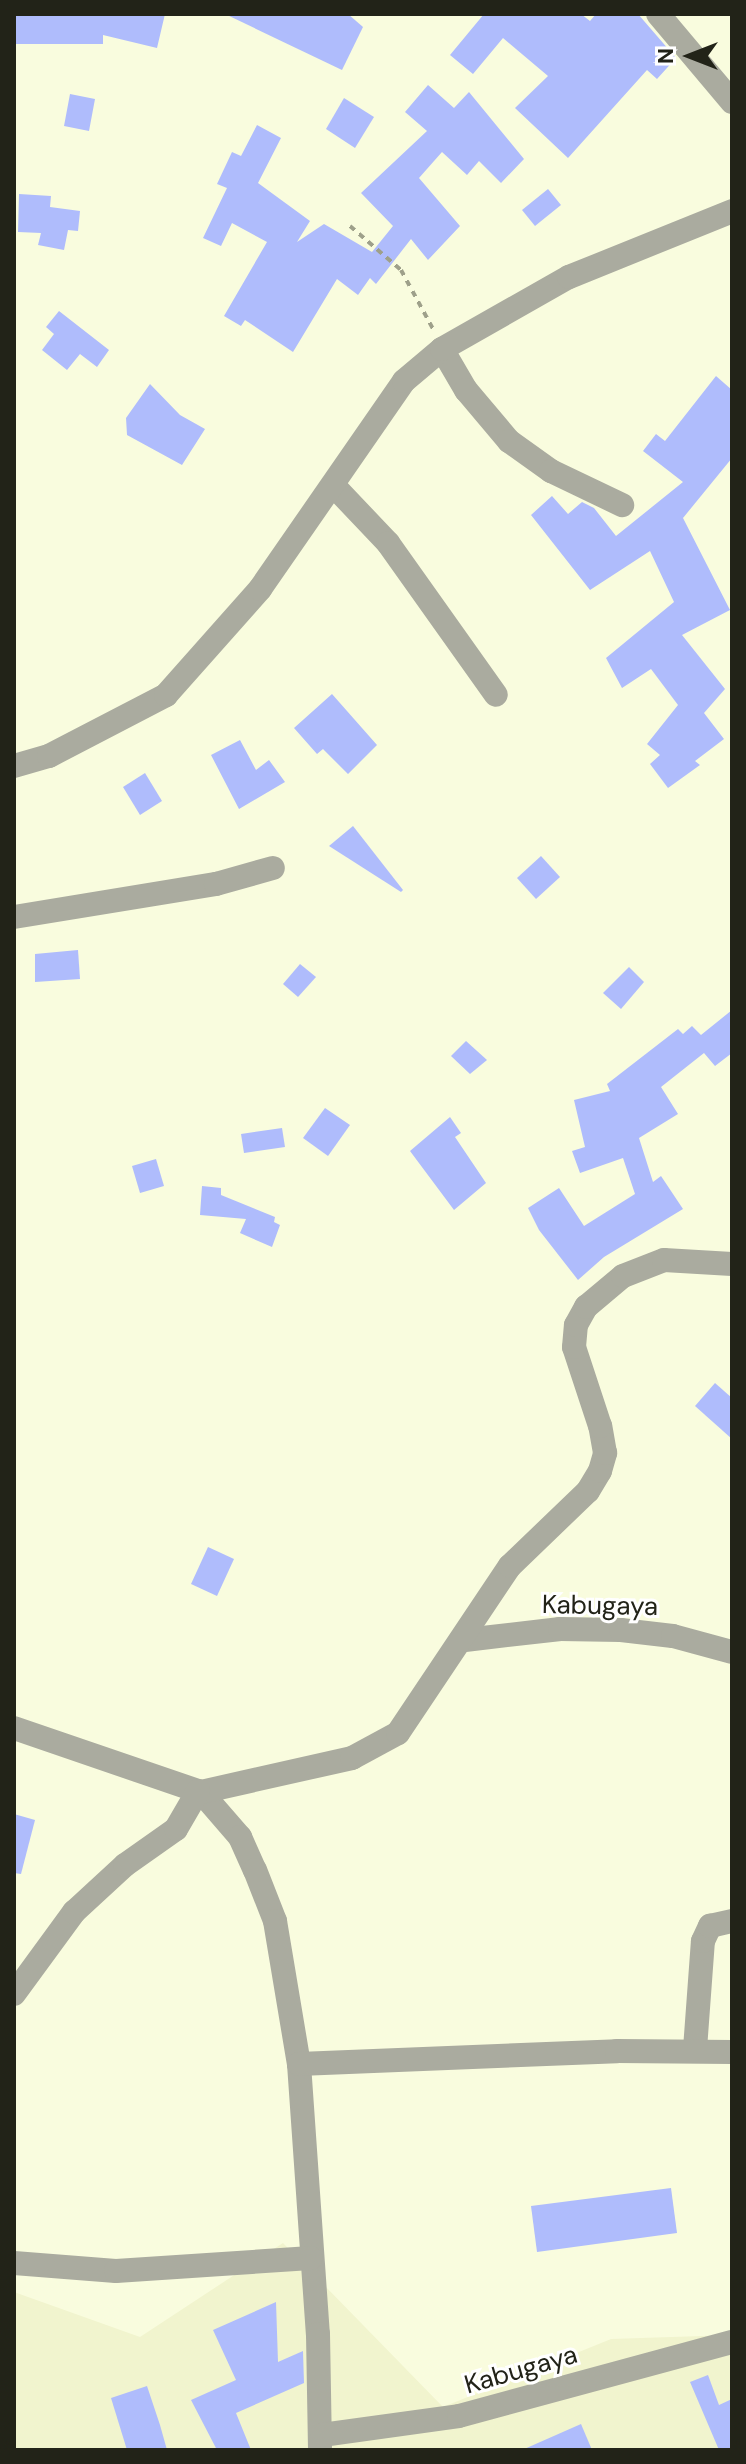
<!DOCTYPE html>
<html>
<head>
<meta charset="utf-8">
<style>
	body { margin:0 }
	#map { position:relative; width:746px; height:2464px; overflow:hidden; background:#f9fcde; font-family:"DM Sans",sans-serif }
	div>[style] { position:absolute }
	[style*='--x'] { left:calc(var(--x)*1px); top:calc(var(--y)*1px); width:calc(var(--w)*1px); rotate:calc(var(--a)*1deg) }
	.built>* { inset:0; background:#f1f4ce }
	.building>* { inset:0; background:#afbcfc }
	.path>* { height:4px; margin-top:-2px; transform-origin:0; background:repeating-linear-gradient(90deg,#9ea08a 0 6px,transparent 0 12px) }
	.minor>* { height:24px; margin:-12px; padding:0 12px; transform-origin:12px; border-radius:12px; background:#aaab9f }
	span { translate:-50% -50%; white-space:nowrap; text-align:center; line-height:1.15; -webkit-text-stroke:6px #fff; paint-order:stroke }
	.street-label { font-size:26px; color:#222318 }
	.frame { position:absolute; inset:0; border:16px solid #222318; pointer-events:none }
	.north { position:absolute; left:650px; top:16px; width:80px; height:80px; -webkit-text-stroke:6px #fff; paint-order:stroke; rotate:270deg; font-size:22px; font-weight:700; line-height:32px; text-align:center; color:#222318 }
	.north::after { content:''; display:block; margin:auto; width:28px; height:36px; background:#222318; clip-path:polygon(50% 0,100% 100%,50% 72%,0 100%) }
</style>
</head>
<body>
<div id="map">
	<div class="built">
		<div style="clip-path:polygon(283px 2243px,443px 2407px,611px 2339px,732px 2335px,732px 2450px,14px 2450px,14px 2292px,140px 2337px)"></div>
	</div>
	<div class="building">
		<div style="clip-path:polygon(14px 14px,165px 14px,157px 48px,103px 35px,103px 44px,14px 44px)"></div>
		<div style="clip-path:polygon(225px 14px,348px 14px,363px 27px,342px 70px)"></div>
		<div style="clip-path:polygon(484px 14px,581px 14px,590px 21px,596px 14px,638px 14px,676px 58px,657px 79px,647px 70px,568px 158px,515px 108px,548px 76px,503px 38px,473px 74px,450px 55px)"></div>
		<div style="clip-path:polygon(428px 85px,454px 108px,469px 92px,524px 159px,501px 183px,479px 161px,467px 175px,442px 152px,419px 178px,460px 226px,428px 260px,411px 239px,376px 284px,370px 278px,358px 295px,337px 279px,293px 352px,245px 320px,241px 326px,224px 316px,267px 242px,232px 223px,221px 246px,203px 238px,227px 188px,217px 184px,232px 152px,241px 156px,257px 125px,281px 138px,258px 183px,310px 221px,297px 242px,324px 224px,372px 252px,393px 226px,361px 193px,427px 131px,405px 112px)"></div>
		<div style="clip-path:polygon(70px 94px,95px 99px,89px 131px,64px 126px)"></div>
		<div style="clip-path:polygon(344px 98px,374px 117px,355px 148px,326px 129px)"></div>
		<div style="clip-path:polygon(548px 189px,561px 205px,535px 226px,522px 210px)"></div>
		<div style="clip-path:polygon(19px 194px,51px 196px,50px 207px,80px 211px,78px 231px,68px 230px,64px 250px,38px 245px,41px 233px,18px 232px)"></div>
		<div style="clip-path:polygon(59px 311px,109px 350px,97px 367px,80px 354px,67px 370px,42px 350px,54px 334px,46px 327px)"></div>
		<div style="clip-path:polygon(716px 376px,732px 390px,732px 458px,683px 518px,730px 610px,682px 635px,725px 689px,704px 713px,724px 739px,695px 761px,700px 765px,668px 788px,650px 764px,660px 755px,647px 744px,678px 705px,651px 669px,622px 688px,606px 658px,674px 602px,650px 551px,590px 590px,531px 515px,552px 496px,568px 514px,582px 502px,594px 508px,616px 536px,683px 482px,643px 451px,656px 434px,665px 441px)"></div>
		<div style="clip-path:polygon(150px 384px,180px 415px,205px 429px,182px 465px,127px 435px,126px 418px)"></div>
		<div style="clip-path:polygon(332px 694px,377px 745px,348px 774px,323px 749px,317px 754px,294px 728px)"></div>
		<div style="clip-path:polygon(240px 740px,256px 770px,269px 760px,285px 782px,239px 809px,211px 755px)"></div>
		<div style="clip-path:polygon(145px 773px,162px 801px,140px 815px,123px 787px)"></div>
		<div style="clip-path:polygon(353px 826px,403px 890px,401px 892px,329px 846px)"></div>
		<div style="clip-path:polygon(541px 856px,560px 877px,536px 899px,517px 878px)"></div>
		<div style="clip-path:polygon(78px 950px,80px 979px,35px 982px,35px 954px)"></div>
		<div style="clip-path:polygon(300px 964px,316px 977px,298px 997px,283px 984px)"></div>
		<div style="clip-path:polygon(629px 967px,644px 982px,621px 1009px,603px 993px)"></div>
		<div style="clip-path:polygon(732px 1010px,732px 1053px,715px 1066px,704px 1053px,661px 1087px,678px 1114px,639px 1138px,653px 1182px,661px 1176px,683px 1209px,604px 1257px,578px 1280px,539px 1230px,528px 1208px,559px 1188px,584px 1226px,635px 1194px,623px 1158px,580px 1173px,572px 1151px,585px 1147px,574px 1100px,610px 1091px,607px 1084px,678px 1029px,683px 1034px,692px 1026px,701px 1035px)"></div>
		<div style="clip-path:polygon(466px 1041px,487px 1060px,470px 1074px,451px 1056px)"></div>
		<div style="clip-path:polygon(325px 1108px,350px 1125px,328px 1156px,303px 1138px)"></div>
		<div style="clip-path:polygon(450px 1117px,461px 1133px,455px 1137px,486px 1183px,454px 1210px,410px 1151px)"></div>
		<div style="clip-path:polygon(282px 1128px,285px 1147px,244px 1153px,241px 1134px)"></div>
		<div style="clip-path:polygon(156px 1159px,164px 1186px,140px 1193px,132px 1166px)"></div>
		<div style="clip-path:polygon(202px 1186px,221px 1188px,221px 1195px,275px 1217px,274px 1222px,280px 1225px,272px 1247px,240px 1233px,246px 1219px,200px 1215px)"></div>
		<div style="clip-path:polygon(715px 1383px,732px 1398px,732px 1439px,695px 1406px)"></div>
		<div style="clip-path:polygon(208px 1547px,234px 1559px,217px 1596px,191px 1584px)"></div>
		<div style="clip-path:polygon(14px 1814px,35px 1820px,21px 1874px,14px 1873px)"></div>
		<div style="clip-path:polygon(671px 2188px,677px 2233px,537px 2252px,531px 2206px)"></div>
		<div style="clip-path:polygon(276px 2302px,278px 2362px,303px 2351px,304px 2383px,236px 2413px,251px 2450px,217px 2450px,191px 2400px,236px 2380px,213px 2330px)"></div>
		<div style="clip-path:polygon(708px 2375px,719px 2405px,732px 2399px,732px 2450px,719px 2450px,690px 2382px)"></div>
		<div style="clip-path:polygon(147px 2386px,160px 2425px,167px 2450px,127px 2450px,111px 2398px)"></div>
		<div style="clip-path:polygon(581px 2424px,592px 2450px,522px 2450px)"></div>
	</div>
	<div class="path">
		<div style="--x:350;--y:226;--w:67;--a:40.8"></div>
		<div style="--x:401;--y:270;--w:67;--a:61.5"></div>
	</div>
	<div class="minor">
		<div style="--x:658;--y:14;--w:115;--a:49.9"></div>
		<div style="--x:442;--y:349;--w:48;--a:59.7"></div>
		<div style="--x:466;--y:390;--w:67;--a:49.9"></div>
		<div style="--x:509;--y:441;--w:52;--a:35.5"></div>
		<div style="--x:551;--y:471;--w:79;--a:25.6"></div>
		<div style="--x:333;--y:485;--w:80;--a:46.5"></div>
		<div style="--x:388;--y:543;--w:186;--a:54.6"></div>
		<div style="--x:14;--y:766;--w:36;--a:-16"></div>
		<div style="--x:49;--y:756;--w:132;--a:-27.5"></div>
		<div style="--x:166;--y:695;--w:142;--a:-48.4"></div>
		<div style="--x:260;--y:589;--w:253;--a:-55.3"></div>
		<div style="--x:404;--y:381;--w:50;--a:-40.1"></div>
		<div style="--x:442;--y:349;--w:146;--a:-29.6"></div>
		<div style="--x:569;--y:277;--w:176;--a:-22"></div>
		<div style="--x:14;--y:917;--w:205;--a:-9.3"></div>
		<div style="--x:216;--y:884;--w:59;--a:-15.7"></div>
		<div style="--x:465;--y:1640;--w:96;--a:-6.6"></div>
		<div style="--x:560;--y:1629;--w:61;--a:0.9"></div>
		<div style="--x:621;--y:1630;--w:52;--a:6.6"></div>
		<div style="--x:673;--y:1636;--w:61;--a:15.2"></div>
		<div style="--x:14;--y:1728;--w:198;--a:18.9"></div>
		<div style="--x:201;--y:1792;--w:60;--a:49.1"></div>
		<div style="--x:240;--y:1837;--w:36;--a:66"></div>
		<div style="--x:255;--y:1870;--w:55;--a:68.6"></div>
		<div style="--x:275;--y:1921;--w:145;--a:80.5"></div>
		<div style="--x:299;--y:2064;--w:271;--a:86"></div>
		<div style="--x:318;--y:2334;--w:116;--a:89"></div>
		<div style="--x:201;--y:1792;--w:155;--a:-12.7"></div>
		<div style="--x:352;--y:1758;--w:52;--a:-28.5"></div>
		<div style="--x:398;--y:1733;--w:201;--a:-56.2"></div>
		<div style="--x:510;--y:1566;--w:108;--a:-43.9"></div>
		<div style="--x:588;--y:1491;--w:23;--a:-59"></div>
		<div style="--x:600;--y:1471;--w:19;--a:-74"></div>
		<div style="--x:605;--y:1453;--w:27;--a:-100"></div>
		<div style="--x:600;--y:1426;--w:83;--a:-108.2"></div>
		<div style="--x:574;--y:1347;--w:22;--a:-85"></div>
		<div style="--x:576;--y:1325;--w:21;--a:-61"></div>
		<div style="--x:586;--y:1307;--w:48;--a:-40"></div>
		<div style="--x:623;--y:1276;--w:44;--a:-21.3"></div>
		<div style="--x:664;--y:1260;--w:68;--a:3.4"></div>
		<div style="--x:14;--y:1994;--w:102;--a:-53.8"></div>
		<div style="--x:74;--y:1912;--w:69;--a:-42.7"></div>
		<div style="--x:125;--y:1865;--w:62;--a:-35.2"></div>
		<div style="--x:176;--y:1829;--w:44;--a:-59.9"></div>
		<div style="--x:695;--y:2049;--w:108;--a:-85.8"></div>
		<div style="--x:703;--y:1941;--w:17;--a:-65"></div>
		<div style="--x:710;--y:1926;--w:23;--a:-13"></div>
		<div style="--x:299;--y:2064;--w:318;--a:-2.3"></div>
		<div style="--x:617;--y:2051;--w:115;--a:0.5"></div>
		<div style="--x:14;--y:2263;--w:102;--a:4.5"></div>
		<div style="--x:116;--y:2271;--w:195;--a:-3.8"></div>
		<div style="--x:322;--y:2435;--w:138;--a:-7.9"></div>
		<div style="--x:459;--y:2416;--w:283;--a:-15.2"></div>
	</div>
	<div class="street-label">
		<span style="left:600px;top:1606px;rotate:1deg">Kabugaya</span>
		<span style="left:521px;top:2370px;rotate:-16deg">Kabugaya</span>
	</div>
	<div class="frame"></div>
	<div class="north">N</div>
</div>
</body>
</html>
